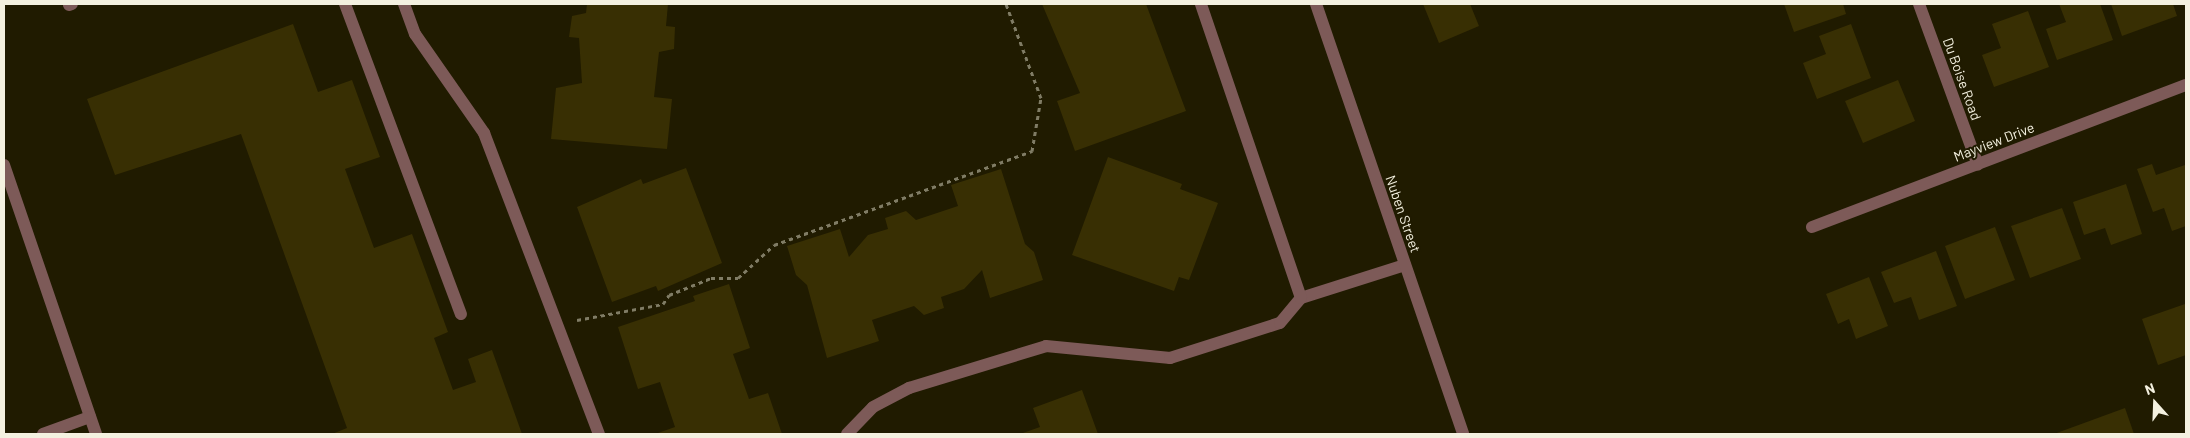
<!DOCTYPE html>
<html>
<head>
<meta charset="utf-8">
<style>
	body { margin:0 }
	#map { position:relative; width:2190px; height:438px; overflow:hidden; background:#201b00; font-family:Barlow,sans-serif }
	div>[style] { position:absolute }
	[style*='--x'] { left:calc(var(--x)*1px); top:calc(var(--y)*1px); width:calc(var(--w)*1px); rotate:calc(var(--a)*1deg) }
	.building>* { inset:0; background:#382f03 }
	.path>* { height:3px; margin-top:-1.5px; transform-origin:0; background:repeating-linear-gradient(90deg,#807c65 0 4px,transparent 0 8px) }
	.lane>* { height:12px; margin:-6px; padding:0 6px; transform-origin:6px; border-radius:6px; background:#7d5a58 }
	.street>* { height:12px; margin:-6px; padding:0 6px; transform-origin:6px; border-radius:6px; background:#7d5a58 }
	span { translate:-50% -50%; white-space:nowrap; text-align:center; line-height:1.15; -webkit-text-stroke:4px #201b00; paint-order:stroke }
	.street-label { font-size:14px; color:#f4f1e0 }
	.frame { position:absolute; inset:0; border:5px solid #f4f1e0; pointer-events:none }
	.north { position:absolute; left:2130px; top:378px; width:50px; height:50px; -webkit-text-stroke:4px #201b00; paint-order:stroke; rotate:340deg; font-size:14px; font-weight:700; line-height:20px; text-align:center; color:#f4f1e0 }
	.north::after { content:''; display:block; margin:auto; width:18px; height:22px; background:#f4f1e0; clip-path:polygon(50% 0,100% 100%,50% 72%,0 100%) }
</style>
</head>
<body>
<div id="map">
	<div class="building">
		<div style="clip-path:polygon(587px 4px,668px 4px,666px 26px,675px 27px,674px 49px,659px 52px,654px 97px,672px 99px,667px 149px,551px 139px,556px 88px,582px 83px,579px 38px,569px 37px,572px 16px,586px 13px)"></div>
		<div style="clip-path:polygon(1042px 4px,1146px 4px,1186px 111px,1075px 151px,1057px 101px,1080px 93px)"></div>
		<div style="clip-path:polygon(1423px 4px,1470px 4px,1479px 26px,1439px 43px)"></div>
		<div style="clip-path:polygon(1784px 4px,1843px 4px,1846px 14px,1794px 32px)"></div>
		<div style="clip-path:polygon(2059px 4px,2100px 4px,2113px 40px,2057px 60px,2046px 29px,2066px 22px)"></div>
		<div style="clip-path:polygon(2111px 4px,2173px 4px,2177px 16px,2122px 36px)"></div>
		<div style="clip-path:polygon(2028px 11px,2049px 67px,1994px 87px,1982px 55px,2001px 48px,1992px 24px)"></div>
		<div style="clip-path:polygon(293px 24px,318px 92px,352px 80px,380px 157px,345px 169px,374px 248px,412px 234px,448px 332px,434px 338px,453px 390px,476px 382px,468px 359px,492px 350px,522px 434px,332px 434px,347px 428px,241px 134px,115px 175px,87px 99px)"></div>
		<div style="clip-path:polygon(1851px 24px,1871px 78px,1817px 99px,1803px 63px,1826px 54px,1819px 36px)"></div>
		<div style="clip-path:polygon(1898px 80px,1915px 121px,1863px 143px,1845px 101px)"></div>
		<div style="clip-path:polygon(1108px 157px,1182px 184px,1180px 189px,1218px 203px,1189px 280px,1179px 277px,1174px 291px,1072px 255px)"></div>
		<div style="clip-path:polygon(2152px 164px,2156px 175px,2185px 165px,2186px 226px,2172px 231px,2164px 208px,2153px 212px,2137px 169px)"></div>
		<div style="clip-path:polygon(686px 168px,722px 263px,658px 291px,656px 286px,612px 302px,577px 207px,641px 179px,643px 184px)"></div>
		<div style="clip-path:polygon(1001px 169px,1025px 244px,1034px 252px,1043px 280px,990px 298px,982px 270px,964px 289px,941px 297px,944px 308px,924px 315px,914px 306px,872px 320px,879px 341px,827px 358px,807px 285px,796px 275px,787px 246px,840px 229px,849px 257px,868px 235px,888px 229px,885px 218px,906px 211px,916px 220px,958px 206px,951px 185px)"></div>
		<div style="clip-path:polygon(2126px 184px,2142px 234px,2111px 245px,2105px 228px,2084px 235px,2073px 202px)"></div>
		<div style="clip-path:polygon(2062px 208px,2081px 259px,2030px 278px,2011px 226px)"></div>
		<div style="clip-path:polygon(1995px 227px,2015px 280px,1965px 299px,1945px 246px)"></div>
		<div style="clip-path:polygon(1936px 251px,1957px 306px,1919px 320px,1911px 297px,1894px 303px,1881px 272px)"></div>
		<div style="clip-path:polygon(1869px 277px,1888px 326px,1856px 339px,1849px 319px,1838px 324px,1826px 294px)"></div>
		<div style="clip-path:polygon(729px 284px,750px 348px,733px 354px,749px 399px,768px 393px,782px 434px,655px 434px,675px 427px,660px 382px,638px 389px,618px 327px,695px 301px,693px 296px)"></div>
		<div style="clip-path:polygon(2186px 295px,2186px 355px,2158px 365px,2142px 319px,2185px 304px)"></div>
		<div style="clip-path:polygon(1082px 390px,1098px 434px,1020px 434px,1040px 427px,1033px 408px)"></div>
		<div style="clip-path:polygon(2125px 408px,2134px 434px,2054px 434px)"></div>
	</div>
	<div class="path">
		<div style="--x:577;--y:320;--w:87;--a:-10.5"></div>
		<div style="--x:663;--y:304;--w:11;--a:-56"></div>
		<div style="--x:669;--y:295;--w:45;--a:-22"></div>
		<div style="--x:711;--y:278;--w:27;--a:0"></div>
		<div style="--x:738;--y:278;--w:49;--a:-42.5"></div>
		<div style="--x:774;--y:245;--w:275;--a:-20"></div>
		<div style="--x:1032;--y:151;--w:54;--a:-80.4"></div>
		<div style="--x:1041;--y:98;--w:100;--a:-110.4"></div>
	</div>
	<div class="lane">
		<div style="--x:345;--y:4;--w:331;--a:69.5"></div>
		<div style="--x:404;--y:4;--w:32;--a:70"></div>
		<div style="--x:415;--y:34;--w:121;--a:55.1"></div>
		<div style="--x:484;--y:133;--w:322;--a:69.1"></div>
		<div style="--x:69;--y:5;--w:3;--a:-18"></div>
		<div style="--x:4;--y:165;--w:284;--a:71.1"></div>
		<div style="--x:1301;--y:298;--w:109;--a:-17.6"></div>
		<div style="--x:43;--y:434;--w:50;--a:-19.9"></div>
		<div style="--x:847;--y:434;--w:37;--a:-46"></div>
		<div style="--x:873;--y:407;--w:41;--a:-27.8"></div>
		<div style="--x:909;--y:388;--w:143;--a:-17"></div>
		<div style="--x:1046;--y:346;--w:125;--a:5.5"></div>
		<div style="--x:1170;--y:358;--w:115;--a:-17.7"></div>
		<div style="--x:1280;--y:323;--w:33;--a:-50"></div>
		<div style="--x:1301;--y:298;--w:311;--a:-108.8"></div>
	</div>
	<div class="street">
		<div style="--x:1316;--y:4;--w:454;--a:71.1"></div>
		<div style="--x:1919;--y:4;--w:171;--a:69.9"></div>
		<div style="--x:1812;--y:227;--w:400;--a:-20.8"></div>
	</div>
	<div class="street-label">
		<span style="left:1962px;top:79px;rotate:70deg">Du Boise Road</span>
		<span style="left:1994px;top:142px;rotate:-21deg">Mayview Drive</span>
		<span style="left:1403px;top:214px;rotate:71deg">Nuben Street</span>
	</div>
	<div class="frame"></div>
	<div class="north">N</div>
</div>
</body>
</html>
